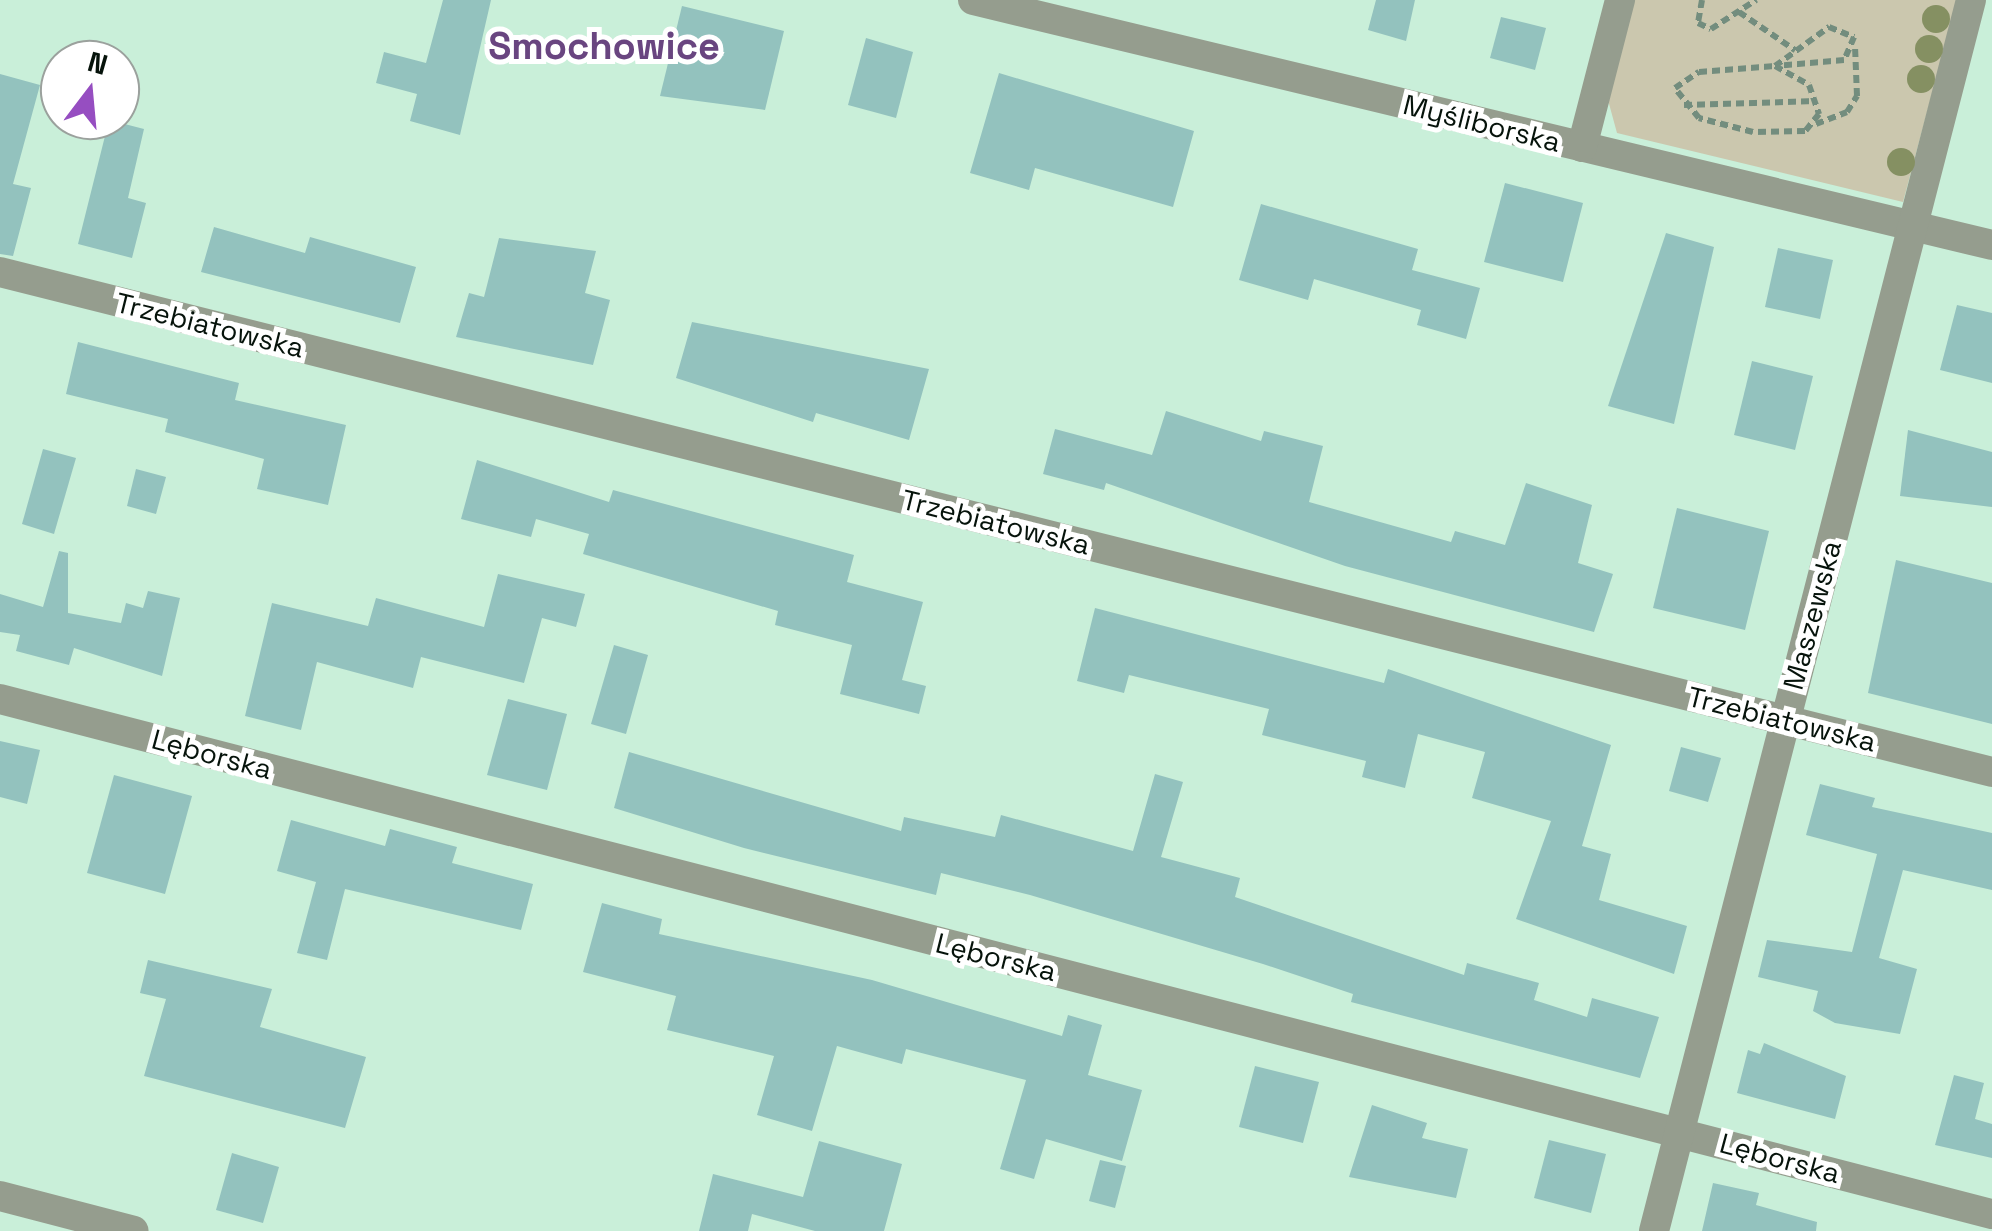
<!DOCTYPE html>
<html>
<head>
<meta charset="utf-8">
<style>
	body { margin:0 }
	#map { position:relative; width:1992px; height:1231px; overflow:hidden; background:#c9efd9; font-family:"Space Grotesk",sans-serif }
	div>[style] { position:absolute }
	[style*='--x'] { left:calc(var(--x)*1px); top:calc(var(--y)*1px); width:calc(var(--w)*1px); rotate:calc(var(--a)*1deg) }
	.green>* { inset:0; background:#cbc7ae }
	.building>* { inset:0; background:#93c2be }
	.path>* { height:6px; margin-top:-3px; transform-origin:0; background:repeating-linear-gradient(90deg,#738d7e 0 8px,transparent 0 13px) }
	.minor>* { height:30px; margin:-15px; padding:0 15px; transform-origin:15px; border-radius:15px; background:#959d8e }
	.trees>* { width:28px; height:28px; margin:-14px; border-radius:50%; background:#859062 }
	span { translate:-50% -50%; white-space:nowrap; text-align:center; line-height:1.15; -webkit-text-stroke:10px #fff; paint-order:stroke }
	.street-label { font-size:28px; color:#06130b }
	.district-label { font-size:38px; color:#694580; font-weight:700 }
	.north { position:absolute; left:40px; top:40px; width:100px; height:100px; box-sizing:border-box; background:#fff; border:2px solid #9ba19d; border-radius:50%; rotate:16deg; font-size:28px; font-weight:700; line-height:40px; text-align:center; color:#06130b }
	.north::after { content:''; display:block; margin:auto; width:35px; height:45px; background:#964ec1; clip-path:polygon(50% 0,100% 100%,50% 72%,0 100%) }
</style>
</head>
<body>
<div id="map">
	<div class="green">
		<div style="clip-path:polygon(1631px 0,1957px 0,1903px 202px,1617px 133px,1608px 100px)"></div>
	</div>
	<div class="building">
		<div style="clip-path:polygon(443px 0,491px 0,460px 135px,410px 121px,417px 94px,376px 83px,384px 52px,426px 63px)"></div>
		<div style="clip-path:polygon(1376px 0,1415px 0,1406px 41px,1368px 30px)"></div>
		<div style="clip-path:polygon(682px 6px,784px 31px,765px 110px,660px 96px)"></div>
		<div style="clip-path:polygon(1501px 17px,1546px 28px,1535px 70px,1490px 58px)"></div>
		<div style="clip-path:polygon(866px 38px,913px 52px,896px 118px,848px 105px)"></div>
		<div style="clip-path:polygon(999px 73px,1194px 131px,1173px 207px,1035px 168px,1029px 190px,970px 173px)"></div>
		<div style="clip-path:polygon(0 74px,40px 85px,13px 184px,31px 188px,13px 256px,0 254px)"></div>
		<div style="clip-path:polygon(109px 120px,144px 129px,128px 198px,146px 203px,132px 258px,78px 244px)"></div>
		<div style="clip-path:polygon(1505px 183px,1583px 203px,1563px 282px,1484px 262px)"></div>
		<div style="clip-path:polygon(1261px 204px,1418px 249px,1412px 270px,1480px 288px,1466px 339px,1417px 325px,1421px 310px,1314px 279px,1308px 300px,1239px 280px)"></div>
		<div style="clip-path:polygon(214px 227px,305px 253px,310px 237px,416px 267px,400px 323px,201px 272px)"></div>
		<div style="clip-path:polygon(1666px 233px,1714px 247px,1674px 424px,1608px 406px)"></div>
		<div style="clip-path:polygon(499px 238px,596px 251px,585px 293px,610px 300px,593px 365px,456px 337px,469px 293px,484px 297px)"></div>
		<div style="clip-path:polygon(1778px 248px,1833px 260px,1820px 319px,1765px 307px)"></div>
		<div style="clip-path:polygon(1957px 305px,1992px 313px,1992px 383px,1940px 370px)"></div>
		<div style="clip-path:polygon(692px 322px,929px 369px,909px 440px,816px 413px,813px 422px,676px 378px)"></div>
		<div style="clip-path:polygon(78px 342px,239px 383px,235px 400px,346px 425px,328px 505px,257px 489px,264px 459px,165px 432px,168px 419px,66px 394px)"></div>
		<div style="clip-path:polygon(1752px 361px,1813px 376px,1795px 450px,1734px 435px)"></div>
		<div style="clip-path:polygon(1166px 411px,1261px 441px,1264px 431px,1323px 446px,1309px 502px,1451px 542px,1455px 531px,1505px 545px,1526px 483px,1592px 505px,1578px 563px,1613px 574px,1594px 632px,1345px 566px,1106px 483px,1104px 490px,1043px 474px,1055px 429px,1152px 455px)"></div>
		<div style="clip-path:polygon(1908px 430px,1992px 452px,1992px 507px,1900px 496px)"></div>
		<div style="clip-path:polygon(43px 449px,76px 458px,54px 534px,22px 524px)"></div>
		<div style="clip-path:polygon(477px 460px,609px 502px,613px 490px,854px 555px,847px 582px,923px 602px,902px 680px,926px 686px,919px 714px,840px 694px,852px 645px,775px 625px,778px 611px,583px 554px,589px 534px,536px 519px,531px 537px,461px 519px)"></div>
		<div style="clip-path:polygon(136px 469px,166px 477px,156px 514px,127px 506px)"></div>
		<div style="clip-path:polygon(1677px 508px,1769px 531px,1745px 630px,1653px 608px)"></div>
		<div style="clip-path:polygon(59px 551px,68px 553px,68px 613px,121px 623px,126px 603px,143px 608px,148px 591px,180px 598px,162px 676px,74px 648px,69px 665px,16px 651px,20px 635px,0 632px,0 594px,43px 607px)"></div>
		<div style="clip-path:polygon(1896px 560px,1992px 583px,1992px 724px,1868px 693px)"></div>
		<div style="clip-path:polygon(498px 574px,585px 594px,576px 627px,542px 618px,524px 683px,421px 657px,413px 688px,317px 662px,301px 730px,245px 716px,272px 603px,368px 626px,376px 598px,484px 627px)"></div>
		<div style="clip-path:polygon(1095px 608px,1384px 683px,1388px 669px,1611px 745px,1582px 846px,1611px 854px,1599px 900px,1687px 926px,1674px 974px,1516px 919px,1551px 821px,1472px 798px,1485px 752px,1418px 734px,1405px 788px,1362px 777px,1366px 761px,1262px 735px,1269px 709px,1129px 675px,1124px 693px,1077px 681px)"></div>
		<div style="clip-path:polygon(614px 645px,648px 655px,626px 734px,591px 724px)"></div>
		<div style="clip-path:polygon(508px 699px,567px 714px,547px 790px,487px 775px)"></div>
		<div style="clip-path:polygon(0 741px,40px 750px,27px 804px,0 797px)"></div>
		<div style="clip-path:polygon(1681px 747px,1721px 758px,1708px 802px,1669px 791px)"></div>
		<div style="clip-path:polygon(629px 752px,901px 831px,904px 817px,995px 837px,1001px 815px,1133px 851px,1155px 774px,1183px 782px,1161px 857px,1240px 878px,1235px 897px,1464px 975px,1467px 963px,1539px 983px,1534px 1000px,1587px 1017px,1592px 998px,1659px 1017px,1640px 1078px,1351px 1002px,1353px 994px,1263px 964px,1030px 895px,941px 873px,936px 895px,744px 848px,614px 808px)"></div>
		<div style="clip-path:polygon(114px 775px,192px 796px,165px 894px,87px 873px)"></div>
		<div style="clip-path:polygon(1820px 784px,1875px 798px,1872px 807px,1992px 833px,1992px 890px,1903px 870px,1879px 958px,1917px 969px,1900px 1034px,1835px 1023px,1813px 1011px,1818px 991px,1758px 977px,1767px 940px,1852px 952px,1877px 854px,1806px 835px)"></div>
		<div style="clip-path:polygon(291px 820px,385px 846px,390px 829px,457px 847px,452px 863px,533px 884px,521px 930px,345px 889px,327px 960px,297px 953px,316px 882px,277px 871px)"></div>
		<div style="clip-path:polygon(602px 903px,662px 919px,659px 934px,872px 980px,1062px 1036px,1068px 1015px,1102px 1025px,1088px 1075px,1142px 1090px,1122px 1161px,1046px 1139px,1034px 1179px,1000px 1169px,1026px 1080px,906px 1049px,902px 1064px,837px 1046px,812px 1131px,757px 1115px,774px 1056px,667px 1030px,676px 996px,583px 972px)"></div>
		<div style="clip-path:polygon(148px 960px,272px 989px,260px 1027px,366px 1057px,345px 1128px,144px 1076px,166px 999px,140px 993px)"></div>
		<div style="clip-path:polygon(1764px 1043px,1846px 1076px,1835px 1119px,1737px 1093px,1748px 1050px,1760px 1054px)"></div>
		<div style="clip-path:polygon(1255px 1066px,1319px 1082px,1303px 1143px,1239px 1127px)"></div>
		<div style="clip-path:polygon(1954px 1075px,1984px 1083px,1975px 1119px,1992px 1124px,1992px 1158px,1935px 1145px)"></div>
		<div style="clip-path:polygon(1372px 1105px,1427px 1123px,1422px 1138px,1468px 1149px,1456px 1198px,1349px 1177px)"></div>
		<div style="clip-path:polygon(1549px 1140px,1606px 1154px,1591px 1213px,1534px 1198px)"></div>
		<div style="clip-path:polygon(819px 1141px,902px 1164px,884px 1231px,815px 1231px,752px 1214px,748px 1231px,699px 1231px,713px 1174px,803px 1197px)"></div>
		<div style="clip-path:polygon(232px 1153px,279px 1167px,263px 1223px,216px 1210px)"></div>
		<div style="clip-path:polygon(1100px 1160px,1126px 1166px,1115px 1208px,1089px 1201px)"></div>
		<div style="clip-path:polygon(1713px 1183px,1759px 1193px,1756px 1205px,1817px 1222px,1816px 1231px,1702px 1231px)"></div>
	</div>
	<div class="path">
		<div style="--x:1702;--y:0;--w:23;--a:100"></div>
		<div style="--x:1698;--y:23;--w:14;--a:25"></div>
		<div style="--x:1711;--y:29;--w:54;--a:-32.8"></div>
		<div style="--x:1739;--y:12;--w:68;--a:34.2"></div>
		<div style="--x:1829;--y:27;--w:27;--a:22"></div>
		<div style="--x:1854;--y:37;--w:25;--a:113"></div>
		<div style="--x:1844;--y:60;--w:69;--a:175"></div>
		<div style="--x:1775;--y:66;--w:67;--a:-35.8"></div>
		<div style="--x:1775;--y:66;--w:39;--a:29"></div>
		<div style="--x:1809;--y:85;--w:31;--a:71"></div>
		<div style="--x:1819;--y:114;--w:22;--a:129"></div>
		<div style="--x:1805;--y:131;--w:52;--a:178.9"></div>
		<div style="--x:1753;--y:132;--w:56;--a:-165.5"></div>
		<div style="--x:1699;--y:118;--w:38;--a:-129"></div>
		<div style="--x:1675;--y:88;--w:29;--a:-34"></div>
		<div style="--x:1699;--y:72;--w:76;--a:-4.5"></div>
		<div style="--x:1684;--y:105;--w:131;--a:-1.7"></div>
		<div style="--x:1816;--y:124;--w:33;--a:-21"></div>
		<div style="--x:1847;--y:112;--w:19;--a:-58"></div>
		<div style="--x:1857;--y:96;--w:49;--a:-92.3"></div>
	</div>
	<div class="minor">
		<div style="--x:973;--y:0;--w:1048;--a:13.52"></div>
		<div style="--x:1582;--y:147;--w:152;--a:-75.5"></div>
		<div style="--x:0;--y:272;--w:2054;--a:14.09"></div>
		<div style="--x:0;--y:699;--w:2057;--a:14.5"></div>
		<div style="--x:0;--y:1196;--w:138;--a:14.6"></div>
		<div style="--x:1654;--y:1231;--w:1271;--a:-75.56"></div>
	</div>
	<div class="trees">
		<div style="left:1936px;top:19px"></div>
		<div style="left:1929px;top:49px"></div>
		<div style="left:1921px;top:79px"></div>
		<div style="left:1901px;top:162px"></div>
	</div>
	<div class="street-label">
		<span style="left:1482px;top:123px;rotate:14deg">Myśliborska</span>
		<span style="left:210px;top:325px;rotate:14deg">Trzebiatowska</span>
		<span style="left:996px;top:522px;rotate:14deg">Trzebiatowska</span>
		<span style="left:1812px;top:615px;rotate:-75deg">Maszewska</span>
		<span style="left:1782px;top:719px;rotate:14deg">Trzebiatowska</span>
		<span style="left:212px;top:754px;rotate:15deg">Lęborska</span>
		<span style="left:996px;top:957px;rotate:14deg">Lęborska</span>
		<span style="left:1780px;top:1158px;rotate:15deg">Lęborska</span>
	</div>
	<div class="district-label">
		<span style="left:604px;top:47px">Smochowice</span>
	</div>
	<div class="north">N</div>
</div>
</body>
</html>
